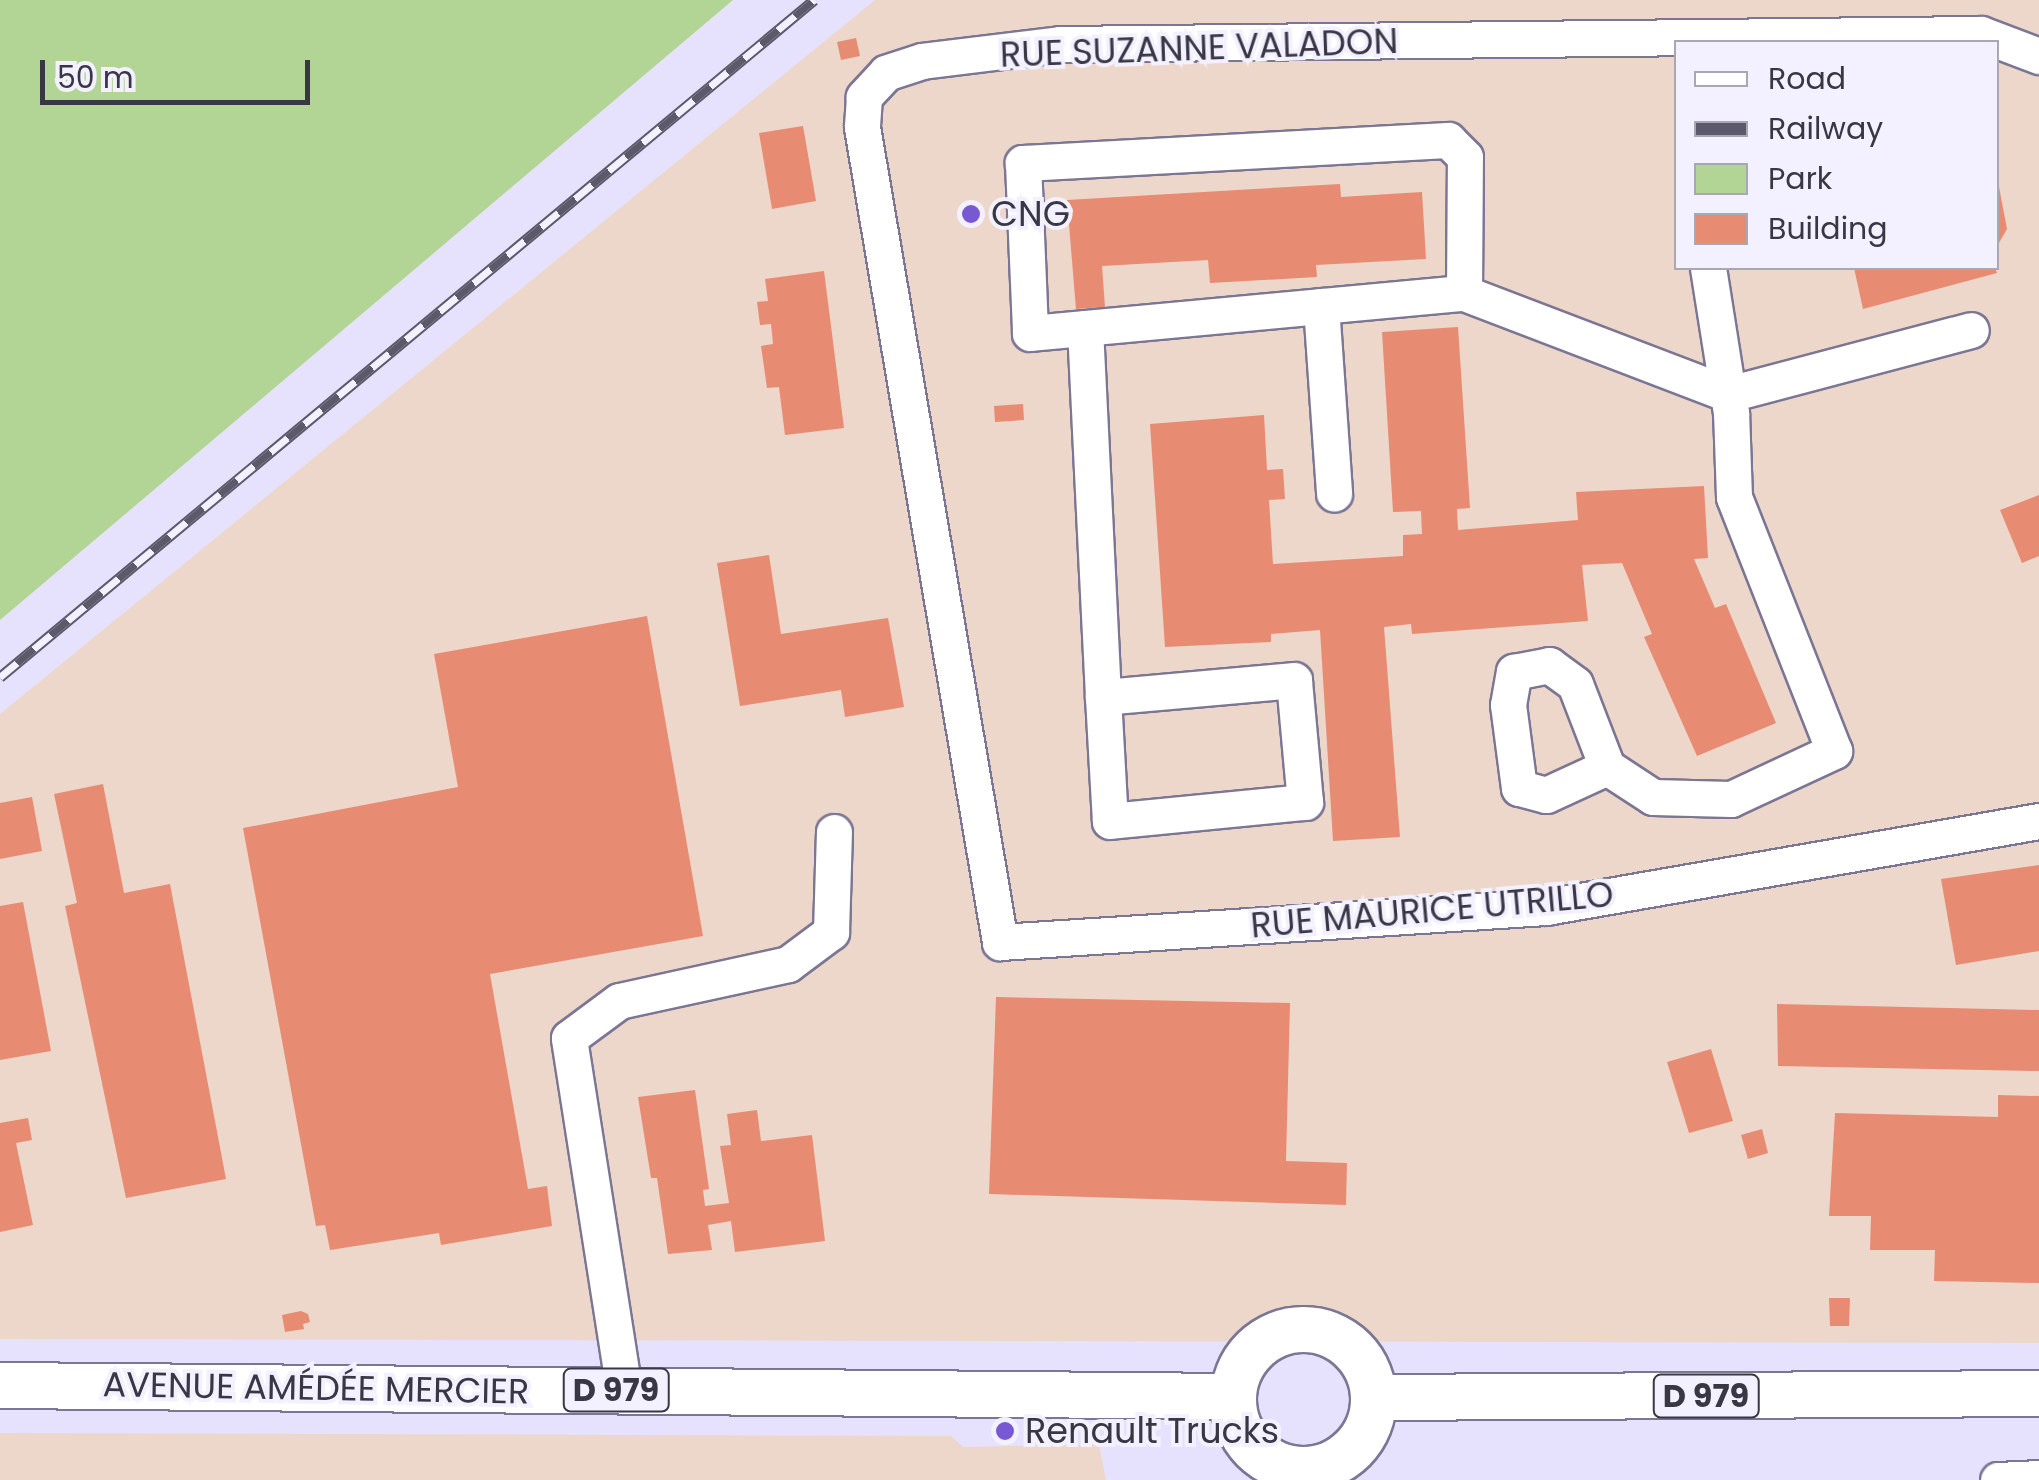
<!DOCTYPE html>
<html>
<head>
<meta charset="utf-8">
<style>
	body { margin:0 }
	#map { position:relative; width:2039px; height:1480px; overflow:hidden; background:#e6e2fd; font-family:Poppins,sans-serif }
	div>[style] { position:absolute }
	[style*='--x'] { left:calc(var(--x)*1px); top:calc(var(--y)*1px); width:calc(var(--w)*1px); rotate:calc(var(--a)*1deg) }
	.industrial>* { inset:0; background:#edd7ca }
	.green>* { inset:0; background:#b2d596 }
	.building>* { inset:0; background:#e78b73 }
	.roads { filter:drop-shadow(2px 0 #7b7694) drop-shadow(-2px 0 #7b7694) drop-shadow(0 2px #7b7694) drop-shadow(0 -2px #7b7694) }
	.minor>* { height:35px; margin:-17.5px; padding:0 17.5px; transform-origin:17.5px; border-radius:17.5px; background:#fff }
	.major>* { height:45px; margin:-22.5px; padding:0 22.5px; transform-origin:22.5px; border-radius:22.5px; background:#fff }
	.major>.ring { margin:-22.5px; padding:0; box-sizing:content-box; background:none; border:45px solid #fff; border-radius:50% }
	.rail>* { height:11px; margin-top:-5.5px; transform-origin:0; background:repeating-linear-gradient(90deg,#f3f1ff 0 22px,#5c5a6a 0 44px); box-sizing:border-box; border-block:2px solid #5c5a6a }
	.dots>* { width:28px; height:28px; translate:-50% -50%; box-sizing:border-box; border:5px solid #f3f1ff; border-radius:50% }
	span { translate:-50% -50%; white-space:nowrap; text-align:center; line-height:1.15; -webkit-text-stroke:8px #f3f1ff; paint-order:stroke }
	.shield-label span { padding:2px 8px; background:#f3f1ff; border:2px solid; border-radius:8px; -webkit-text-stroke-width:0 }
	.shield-label { font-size:32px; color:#393744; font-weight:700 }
	.street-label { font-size:35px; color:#393744 }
	.poi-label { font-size:35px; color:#393744 }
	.left { translate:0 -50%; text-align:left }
	.legend { position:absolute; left:1674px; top:40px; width:325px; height:230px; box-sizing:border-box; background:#f3f1ff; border:2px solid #a9a7b4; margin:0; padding:12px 18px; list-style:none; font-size:30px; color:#393744 }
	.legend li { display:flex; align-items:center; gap:20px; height:50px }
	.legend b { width:50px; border:2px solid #a9a7b4 }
	.scale { position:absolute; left:40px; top:60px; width:270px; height:45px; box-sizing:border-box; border:5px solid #393744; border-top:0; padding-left:12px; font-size:30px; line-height:35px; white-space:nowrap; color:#393744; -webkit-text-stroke:8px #f3f1ff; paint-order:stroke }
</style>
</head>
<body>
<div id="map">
	<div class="industrial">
		<div style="clip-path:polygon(evenodd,875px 0,2039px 0,2039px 1343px,0 1339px,0 714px,875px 0,1676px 42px,1996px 42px,1996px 268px,1676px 268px,1676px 42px)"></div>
		<div style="clip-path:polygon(0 1433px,951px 1436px,963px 1447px,1099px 1444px,1106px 1480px,0 1480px)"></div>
	</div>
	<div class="green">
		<div style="clip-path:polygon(0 0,733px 0,0 620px)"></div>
	</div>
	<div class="building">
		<div style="clip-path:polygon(856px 38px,860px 56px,841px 60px,837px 42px)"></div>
		<div style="clip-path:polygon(803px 126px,816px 201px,772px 209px,759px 133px)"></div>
		<div style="clip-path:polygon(1996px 171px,2007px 229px,1996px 248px)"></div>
		<div style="clip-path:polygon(1340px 184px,1341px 197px,1422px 192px,1426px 259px,1316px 265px,1317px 277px,1210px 283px,1208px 260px,1102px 266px,1105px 307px,1076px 309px,1067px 200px)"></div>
		<div style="clip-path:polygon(1854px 268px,1995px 268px,1997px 273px,1863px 309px)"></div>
		<div style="clip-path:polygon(824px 271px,844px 428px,785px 435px,779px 387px,767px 388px,761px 346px,773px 344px,771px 324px,760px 325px,757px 302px,768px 301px,765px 279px)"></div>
		<div style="clip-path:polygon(1458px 327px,1470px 508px,1457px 509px,1458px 530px,1578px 520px,1576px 492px,1704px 486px,1708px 558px,1694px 559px,1715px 608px,1726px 604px,1776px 723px,1697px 756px,1644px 637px,1652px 634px,1622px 563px,1582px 565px,1588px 621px,1412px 634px,1411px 624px,1384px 627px,1400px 837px,1333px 841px,1320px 630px,1271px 634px,1271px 642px,1165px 647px,1150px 424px,1264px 415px,1267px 470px,1283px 469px,1285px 499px,1269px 500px,1273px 564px,1403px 556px,1403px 535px,1422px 534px,1421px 511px,1393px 512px,1382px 332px)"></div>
		<div style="clip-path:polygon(1023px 404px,1024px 420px,995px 422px,994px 406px)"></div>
		<div style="clip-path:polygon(2039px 495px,2039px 556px,2022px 563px,2000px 510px)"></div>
		<div style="clip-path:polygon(769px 555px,781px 634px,888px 618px,904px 707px,845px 717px,841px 690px,740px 706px,717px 563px)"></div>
		<div style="clip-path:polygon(647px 616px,703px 936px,490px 974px,528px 1189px,547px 1186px,552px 1226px,441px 1245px,439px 1233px,330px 1250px,325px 1225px,316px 1226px,243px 828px,458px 787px,434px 654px)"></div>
		<div style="clip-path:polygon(103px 784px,124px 893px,170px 884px,226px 1179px,126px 1198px,65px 906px,77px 903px,54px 794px)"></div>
		<div style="clip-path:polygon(32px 797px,42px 851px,0 859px,0 803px)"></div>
		<div style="clip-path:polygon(2039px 865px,2039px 951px,1956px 965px,1941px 879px)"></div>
		<div style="clip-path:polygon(23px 902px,51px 1051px,0 1060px,0 906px)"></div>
		<div style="clip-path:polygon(996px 997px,1290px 1003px,1286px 1161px,1347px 1163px,1346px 1205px,989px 1194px)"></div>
		<div style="clip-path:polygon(1777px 1004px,2039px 1010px,2039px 1071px,1778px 1066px)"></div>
		<div style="clip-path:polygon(1711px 1049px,1733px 1121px,1689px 1133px,1667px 1062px)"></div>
		<div style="clip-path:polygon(695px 1090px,709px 1189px,703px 1190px,705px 1206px,729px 1203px,720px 1146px,731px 1145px,727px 1114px,757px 1110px,761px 1141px,812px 1135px,825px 1241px,735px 1252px,731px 1221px,708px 1225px,712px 1250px,668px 1254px,657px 1178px,651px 1178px,638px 1097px)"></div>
		<div style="clip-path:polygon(1998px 1095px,2039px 1096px,2039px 1283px,1934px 1281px,1935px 1250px,1870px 1250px,1871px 1216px,1829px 1216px,1835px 1113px,1998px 1117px)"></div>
		<div style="clip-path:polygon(28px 1118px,32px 1140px,16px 1143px,33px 1225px,0 1232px,0 1123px)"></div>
		<div style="clip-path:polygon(1762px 1129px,1768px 1153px,1748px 1159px,1741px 1135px)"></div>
		<div style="clip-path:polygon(1829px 1298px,1850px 1298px,1849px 1326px,1830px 1326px)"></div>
		<div style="clip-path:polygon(301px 1311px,308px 1314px,310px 1322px,303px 1324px,304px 1329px,285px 1332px,282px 1315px)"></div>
	</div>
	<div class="roads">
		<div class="minor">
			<div style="--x:2039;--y:56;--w:62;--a:-159.2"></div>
			<div style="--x:1981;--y:34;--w:921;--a:179.38"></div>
			<div style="--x:1060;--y:44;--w:139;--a:173"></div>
			<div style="--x:922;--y:61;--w:38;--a:162"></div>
			<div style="--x:886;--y:73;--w:33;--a:133"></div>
			<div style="--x:864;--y:97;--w:30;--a:94"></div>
			<div style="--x:862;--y:127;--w:827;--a:80.39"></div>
			<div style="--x:1000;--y:942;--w:547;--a:-3.67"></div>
			<div style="--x:1546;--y:907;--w:500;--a:-9.9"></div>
			<div style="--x:1464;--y:293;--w:136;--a:-89.6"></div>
			<div style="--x:1465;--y:157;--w:24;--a:-135"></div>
			<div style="--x:1448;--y:140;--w:426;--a:176.9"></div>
			<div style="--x:1023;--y:163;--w:170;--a:87.6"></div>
			<div style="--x:1030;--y:333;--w:436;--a:-5.3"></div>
			<div style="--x:1464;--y:293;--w:284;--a:20.9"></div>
			<div style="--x:1729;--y:394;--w:250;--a:-14.8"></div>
			<div style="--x:1321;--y:306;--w:188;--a:86"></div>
			<div style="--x:1085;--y:328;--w:369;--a:87.2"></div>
			<div style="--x:1103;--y:697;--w:124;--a:86.8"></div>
			<div style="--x:1110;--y:821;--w:196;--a:-5.6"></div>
			<div style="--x:1305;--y:802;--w:122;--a:-95.2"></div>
			<div style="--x:1294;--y:680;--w:192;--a:174.9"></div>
			<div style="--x:1607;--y:767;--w:67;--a:155.3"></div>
			<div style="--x:1546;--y:795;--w:28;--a:-165"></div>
			<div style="--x:1519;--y:788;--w:84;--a:-97.5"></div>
			<div style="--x:1508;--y:705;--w:34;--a:-80"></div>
			<div style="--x:1514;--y:672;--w:36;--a:-11"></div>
			<div style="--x:1549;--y:665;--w:32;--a:36"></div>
			<div style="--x:1575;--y:684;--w:89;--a:68.9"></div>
			<div style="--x:1607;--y:767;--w:55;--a:33.1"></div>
			<div style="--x:1653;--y:797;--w:78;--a:1.5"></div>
			<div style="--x:1731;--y:799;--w:114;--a:-25"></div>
			<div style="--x:1834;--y:751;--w:273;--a:-111.5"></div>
			<div style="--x:1734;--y:497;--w:84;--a:-92"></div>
			<div style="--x:1731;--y:413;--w:147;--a:-99"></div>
			<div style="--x:624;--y:1390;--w:356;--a:-98.9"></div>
			<div style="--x:569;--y:1038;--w:62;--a:-36.5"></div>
			<div style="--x:619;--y:1001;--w:173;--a:-12.3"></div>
			<div style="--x:788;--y:964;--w:54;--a:-36.7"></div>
			<div style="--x:831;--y:932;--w:100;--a:-88.3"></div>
			<div style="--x:1319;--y:1468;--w:12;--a:81"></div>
			<div style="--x:1998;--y:1480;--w:41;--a:-2.8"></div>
		</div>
		<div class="major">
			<div class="ring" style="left:1233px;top:1329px;width:95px;height:95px"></div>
			<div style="--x:0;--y:1385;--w:1232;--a:0.51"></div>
			<div style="--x:1373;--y:1397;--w:666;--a:-0.34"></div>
		</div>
	</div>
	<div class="rail">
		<div style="--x:0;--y:677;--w:1059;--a:-39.75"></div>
	</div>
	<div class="dots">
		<div style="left:971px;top:214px;background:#7959d3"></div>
		<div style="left:1005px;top:1431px;background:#7959d3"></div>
	</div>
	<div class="shield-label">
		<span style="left:616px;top:1390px">D 979</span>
		<span style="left:1706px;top:1396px">D 979</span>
	</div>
	<div class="street-label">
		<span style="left:1199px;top:48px;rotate:-2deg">RUE SUZANNE VALADON</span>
		<span style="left:1432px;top:910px;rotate:-5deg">RUE MAURICE UTRILLO</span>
		<span style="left:316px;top:1388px;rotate:1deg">AVENUE AMÉDÉE MERCIER</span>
	</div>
	<div class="poi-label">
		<span class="left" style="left:991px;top:214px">CNG</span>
		<span class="left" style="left:1025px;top:1431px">Renault Trucks</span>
	</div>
	<ul class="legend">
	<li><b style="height:12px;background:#fff"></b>Road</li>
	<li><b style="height:12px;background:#5c5a6a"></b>Railway</li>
	<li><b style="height:28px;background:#b2d596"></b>Park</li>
	<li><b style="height:28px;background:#e78b73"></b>Building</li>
	</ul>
	<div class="scale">50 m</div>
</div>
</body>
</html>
